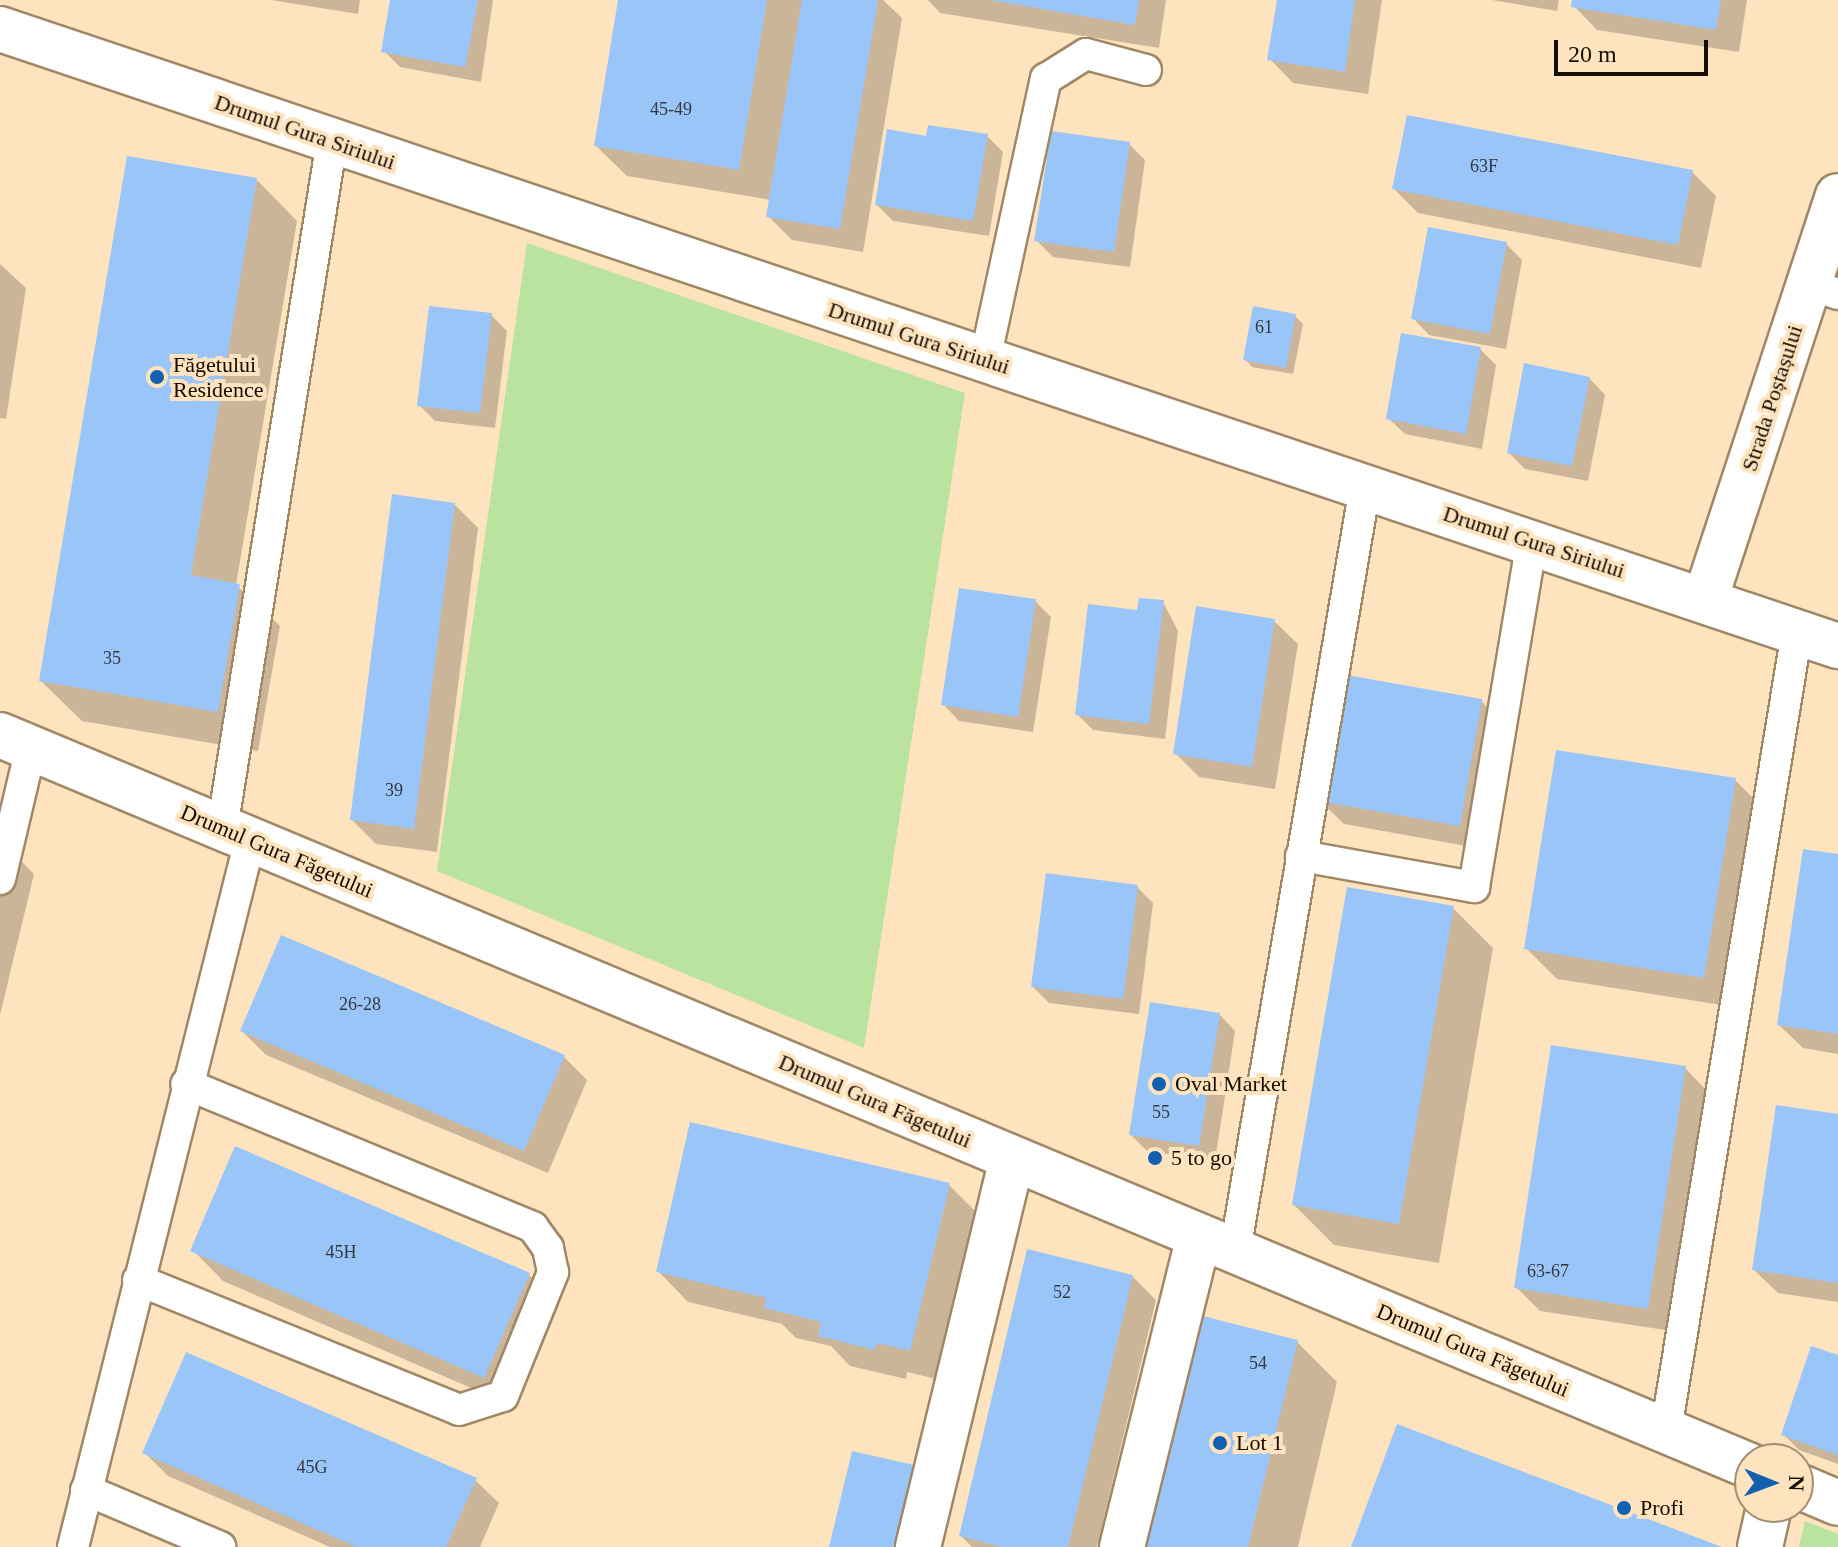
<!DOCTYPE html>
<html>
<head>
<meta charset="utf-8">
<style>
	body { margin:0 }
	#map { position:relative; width:1838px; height:1547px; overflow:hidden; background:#fee3bf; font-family:Georgia,serif }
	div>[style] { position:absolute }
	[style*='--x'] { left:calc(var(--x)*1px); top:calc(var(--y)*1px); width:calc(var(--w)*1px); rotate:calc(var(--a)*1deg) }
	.green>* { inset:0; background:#bae3a0 }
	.shadow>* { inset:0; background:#0003 }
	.building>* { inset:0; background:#9ac5f9 }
	.roads { filter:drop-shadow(2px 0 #a08766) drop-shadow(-2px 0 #a08766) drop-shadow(0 2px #a08766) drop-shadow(0 -2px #a08766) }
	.service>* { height:30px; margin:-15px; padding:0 15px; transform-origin:15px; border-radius:15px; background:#fff }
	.minor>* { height:44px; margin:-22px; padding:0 22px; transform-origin:22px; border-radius:22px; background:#fff }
	.dots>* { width:22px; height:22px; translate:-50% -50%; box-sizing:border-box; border:4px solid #fee3bf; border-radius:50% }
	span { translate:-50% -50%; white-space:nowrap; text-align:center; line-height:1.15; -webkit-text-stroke:8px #fee3bf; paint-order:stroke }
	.number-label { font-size:18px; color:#363a40 }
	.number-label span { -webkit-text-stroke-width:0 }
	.street-label { font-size:22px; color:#150c02 }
	.poi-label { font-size:22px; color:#150c02 }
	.left { translate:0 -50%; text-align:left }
	.north { position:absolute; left:1734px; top:1443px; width:80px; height:80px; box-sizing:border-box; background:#fee3bf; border:2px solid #a18d73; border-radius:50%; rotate:91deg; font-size:22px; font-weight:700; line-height:32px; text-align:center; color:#150c02 }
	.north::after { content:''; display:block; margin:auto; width:28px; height:36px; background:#1260ae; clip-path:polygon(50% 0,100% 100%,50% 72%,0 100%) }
	.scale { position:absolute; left:1554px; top:40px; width:154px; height:36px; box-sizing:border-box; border:4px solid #150c02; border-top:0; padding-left:10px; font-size:24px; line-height:28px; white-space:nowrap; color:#150c02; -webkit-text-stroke:6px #fee3bf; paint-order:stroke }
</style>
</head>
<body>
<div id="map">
	<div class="green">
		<div style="clip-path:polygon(527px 243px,965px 393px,864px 1048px,437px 871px)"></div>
		<div style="clip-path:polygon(1805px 1521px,1838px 1534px,1838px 1547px,1799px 1547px)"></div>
	</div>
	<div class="shadow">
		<div style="clip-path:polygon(271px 0,360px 0,358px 14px)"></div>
		<div style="clip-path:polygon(392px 0,493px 0,481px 82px,400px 67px,384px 51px)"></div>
		<div style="clip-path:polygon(620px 0,883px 0,902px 18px,863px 252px,792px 240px,768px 216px,771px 200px,627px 176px,596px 146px)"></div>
		<div style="clip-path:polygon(928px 0,1166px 0,1159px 48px,940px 13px)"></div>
		<div style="clip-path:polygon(1279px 0,1382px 0,1368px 94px,1293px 83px,1270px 59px)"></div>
		<div style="clip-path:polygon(1492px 0,1559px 0,1557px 11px)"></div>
		<div style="clip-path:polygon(1575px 0,1747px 0,1739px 52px,1597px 30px,1574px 6px)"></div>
		<div style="clip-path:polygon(987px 136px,1003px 152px,989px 236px,893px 221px,877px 205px,928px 138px)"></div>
		<div style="clip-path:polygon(1129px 144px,1145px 160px,1130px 267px,1053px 257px,1037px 241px)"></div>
		<div style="clip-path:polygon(1692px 172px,1716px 196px,1701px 268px,1418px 213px,1394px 189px)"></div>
		<div style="clip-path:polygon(257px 180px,297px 221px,236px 585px,280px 626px,258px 751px,82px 721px,41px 681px)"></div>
		<div style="clip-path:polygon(1506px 244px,1522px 260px,1506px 349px,1429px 335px,1413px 318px)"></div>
		<div style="clip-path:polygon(0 264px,26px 288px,6px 419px,0 418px)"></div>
		<div style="clip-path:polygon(491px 315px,507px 331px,495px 428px,435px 421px,419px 405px)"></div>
		<div style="clip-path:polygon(1295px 316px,1303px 324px,1293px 374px,1252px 367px,1245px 359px)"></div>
		<div style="clip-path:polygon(1480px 349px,1496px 365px,1482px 449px,1405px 434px,1388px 418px)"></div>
		<div style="clip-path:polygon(1589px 378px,1605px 395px,1588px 481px,1525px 469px,1509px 453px)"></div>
		<div style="clip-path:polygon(454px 504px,478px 528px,437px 852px,376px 844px,352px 820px)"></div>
		<div style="clip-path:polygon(1035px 601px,1051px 617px,1033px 732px,959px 721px,943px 704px)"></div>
		<div style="clip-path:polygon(1163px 602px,1178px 631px,1165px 739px,1093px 730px,1077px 714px,1143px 613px)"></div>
		<div style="clip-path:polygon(1274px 621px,1298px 644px,1275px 789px,1199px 777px,1175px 753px)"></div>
		<div style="clip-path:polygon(1481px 701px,1505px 724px,1483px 849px,1344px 824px,1320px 801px)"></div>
		<div style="clip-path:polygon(1735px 780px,1765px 810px,1734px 1007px,1557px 979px,1526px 948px)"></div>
		<div style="clip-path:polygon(0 840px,34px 874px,0 1015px)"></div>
		<div style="clip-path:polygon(1838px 856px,1838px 1054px,1803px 1048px,1779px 1025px)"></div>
		<div style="clip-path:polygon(1137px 887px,1153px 903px,1139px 1014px,1049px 1003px,1033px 987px)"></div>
		<div style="clip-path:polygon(1453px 908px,1493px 948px,1439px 1263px,1334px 1245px,1294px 1205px)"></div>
		<div style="clip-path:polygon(1219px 1014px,1235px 1031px,1215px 1161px,1147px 1151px,1131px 1135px)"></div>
		<div style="clip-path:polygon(242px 1031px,564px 1057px,587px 1080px,548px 1173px,266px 1055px)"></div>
		<div style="clip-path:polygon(1685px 1068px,1708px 1092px,1672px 1331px,1540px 1311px,1516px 1287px)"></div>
		<div style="clip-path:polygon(1838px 1116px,1838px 1302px,1778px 1293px,1754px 1270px)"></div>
		<div style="clip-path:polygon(949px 1185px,979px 1215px,940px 1380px,907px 1372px,906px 1379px,850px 1366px,831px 1346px,796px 1338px,782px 1324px,688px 1302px,658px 1271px)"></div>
		<div style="clip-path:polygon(193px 1250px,528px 1274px,559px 1305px,515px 1407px,223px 1281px)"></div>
		<div style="clip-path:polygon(1132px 1276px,1156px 1300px,1097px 1547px,972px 1547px,961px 1536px)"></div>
		<div style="clip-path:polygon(1297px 1342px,1337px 1382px,1298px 1547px,1145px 1547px)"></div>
		<div style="clip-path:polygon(1838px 1358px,1838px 1464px,1799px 1450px,1783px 1434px)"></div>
		<div style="clip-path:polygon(145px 1453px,475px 1480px,499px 1503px,480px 1547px,330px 1547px,168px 1476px)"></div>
		<div style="clip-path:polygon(913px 1467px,937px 1491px,924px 1547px,831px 1547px)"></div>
	</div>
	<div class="building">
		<div style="clip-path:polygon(390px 0,478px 0,465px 67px,381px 52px)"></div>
		<div style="clip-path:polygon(618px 0,767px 0,739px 170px,594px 146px)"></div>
		<div style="clip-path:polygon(802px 0,878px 0,840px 229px,766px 217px)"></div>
		<div style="clip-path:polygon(990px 0,1139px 0,1135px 25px)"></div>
		<div style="clip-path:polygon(1277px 0,1355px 0,1345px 72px,1267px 60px)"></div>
		<div style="clip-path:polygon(1572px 0,1721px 0,1716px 30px,1571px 7px)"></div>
		<div style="clip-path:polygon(1407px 115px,1693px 170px,1678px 245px,1392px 189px)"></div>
		<div style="clip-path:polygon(928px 125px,988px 134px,973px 221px,875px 205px,887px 129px,926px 136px)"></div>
		<div style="clip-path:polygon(1051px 131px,1130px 142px,1114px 252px,1034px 241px)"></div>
		<div style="clip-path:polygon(127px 156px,257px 178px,191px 575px,240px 584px,218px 712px,39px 681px)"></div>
		<div style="clip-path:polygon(1428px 227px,1507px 242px,1490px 334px,1411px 319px)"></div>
		<div style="clip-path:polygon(429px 306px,492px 313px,480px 413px,417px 406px)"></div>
		<div style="clip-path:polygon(1253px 306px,1296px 314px,1286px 368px,1243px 360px)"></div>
		<div style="clip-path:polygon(1401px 333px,1481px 347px,1466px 434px,1386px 419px)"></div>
		<div style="clip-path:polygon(1524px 363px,1590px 377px,1572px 466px,1507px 453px)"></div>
		<div style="clip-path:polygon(392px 494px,455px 503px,414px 829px,350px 820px)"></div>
		<div style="clip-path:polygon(959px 588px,1036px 599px,1018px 717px,941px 705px)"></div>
		<div style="clip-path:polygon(1139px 598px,1164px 600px,1149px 724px,1075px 715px,1088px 604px,1137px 610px)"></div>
		<div style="clip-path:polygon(1196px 606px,1275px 619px,1252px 767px,1173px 754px)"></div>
		<div style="clip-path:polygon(1341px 674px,1482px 699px,1460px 826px,1318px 801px)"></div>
		<div style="clip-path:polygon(1556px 750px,1736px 778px,1704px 978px,1524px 949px)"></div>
		<div style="clip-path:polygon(1803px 849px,1838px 854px,1838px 1034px,1777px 1025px)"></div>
		<div style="clip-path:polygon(1046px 873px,1138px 885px,1123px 999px,1031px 987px)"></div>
		<div style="clip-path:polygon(1347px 887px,1454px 906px,1399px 1224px,1292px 1205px)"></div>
		<div style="clip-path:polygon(281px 935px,565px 1055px,524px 1151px,240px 1031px)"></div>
		<div style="clip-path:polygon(1150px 1002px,1220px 1013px,1199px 1146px,1129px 1135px)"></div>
		<div style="clip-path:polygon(1551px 1045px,1686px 1066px,1648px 1309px,1514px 1288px)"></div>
		<div style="clip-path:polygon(1776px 1105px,1838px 1114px,1838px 1283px,1752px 1270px)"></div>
		<div style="clip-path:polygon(690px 1122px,950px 1183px,910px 1351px,877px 1343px,875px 1350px,818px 1336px,821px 1322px,764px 1308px,766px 1298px,656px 1272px)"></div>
		<div style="clip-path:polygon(235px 1146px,530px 1273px,484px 1378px,190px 1251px)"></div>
		<div style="clip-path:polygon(1027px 1249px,1133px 1275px,1068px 1547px,1002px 1547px,959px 1536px)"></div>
		<div style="clip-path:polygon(1199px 1315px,1298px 1340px,1248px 1547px,1143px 1547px)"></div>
		<div style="clip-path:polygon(1811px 1346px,1838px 1355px,1838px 1455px,1781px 1435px)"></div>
		<div style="clip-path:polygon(186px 1352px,477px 1478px,446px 1547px,357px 1547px,142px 1453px)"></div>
		<div style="clip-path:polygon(1397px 1424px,1722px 1547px,1351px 1547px)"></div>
		<div style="clip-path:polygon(852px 1451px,914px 1465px,895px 1547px,829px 1547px)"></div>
	</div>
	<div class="roads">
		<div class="service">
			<div style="--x:1809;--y:284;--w:31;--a:19"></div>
			<div style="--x:985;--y:360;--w:288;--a:-77.8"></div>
			<div style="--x:1046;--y:79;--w:47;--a:-32"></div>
			<div style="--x:1086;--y:54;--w:62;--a:14.9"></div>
			<div style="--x:222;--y:829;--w:697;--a:-80.92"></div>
			<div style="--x:1301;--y:856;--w:176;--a:10.2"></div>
			<div style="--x:1474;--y:887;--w:351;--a:-80.5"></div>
			<div style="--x:0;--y:879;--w:135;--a:-76.7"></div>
			<div style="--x:1235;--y:1251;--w:775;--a:-80.34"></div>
			<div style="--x:138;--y:1280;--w:346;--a:22"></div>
			<div style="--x:459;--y:1410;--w:46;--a:-17.7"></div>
			<div style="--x:503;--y:1396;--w:134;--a:-68"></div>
			<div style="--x:553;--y:1272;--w:25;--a:-102"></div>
			<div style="--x:548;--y:1248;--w:26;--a:-126"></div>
			<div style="--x:533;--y:1227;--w:375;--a:-157.6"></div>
			<div style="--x:1666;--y:1430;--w:809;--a:-80.68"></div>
			<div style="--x:86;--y:1490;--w:146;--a:23"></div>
			<div style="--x:73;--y:1547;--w:729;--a:-75.94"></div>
		</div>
		<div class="minor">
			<div style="--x:0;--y:29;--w:1939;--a:18.56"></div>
			<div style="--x:1705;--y:600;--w:425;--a:-71.8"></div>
			<div style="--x:0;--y:735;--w:1897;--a:22.67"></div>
			<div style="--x:1798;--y:1486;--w:43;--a:23"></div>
			<div style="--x:918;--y:1547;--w:400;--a:-76.4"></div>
			<div style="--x:1122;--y:1547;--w:320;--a:-76.1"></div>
			<div style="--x:1760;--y:1547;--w:41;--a:-77.3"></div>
		</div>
	</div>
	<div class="dots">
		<div style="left:157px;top:377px;background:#1260ae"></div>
		<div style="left:1159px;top:1084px;background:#1260ae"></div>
		<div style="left:1155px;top:1158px;background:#1260ae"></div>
		<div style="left:1220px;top:1443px;background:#1260ae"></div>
		<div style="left:1624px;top:1508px;background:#1260ae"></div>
	</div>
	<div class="number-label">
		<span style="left:671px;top:109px">45-49</span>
		<span style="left:1484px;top:166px">63F</span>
		<span style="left:1264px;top:327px">61</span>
		<span style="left:112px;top:658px">35</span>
		<span style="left:394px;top:790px">39</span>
		<span style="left:360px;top:1004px">26-28</span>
		<span style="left:1161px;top:1112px">55</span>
		<span style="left:341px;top:1252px">45H</span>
		<span style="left:1548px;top:1271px">63-67</span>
		<span style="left:1062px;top:1292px">52</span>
		<span style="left:1258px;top:1363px">54</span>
		<span style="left:312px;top:1467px">45G</span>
	</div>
	<div class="street-label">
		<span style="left:305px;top:132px;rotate:19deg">Drumul Gura Siriului</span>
		<span style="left:919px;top:338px;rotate:18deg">Drumul Gura Siriului</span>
		<span style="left:1772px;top:398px;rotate:-72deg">Strada Poștașului</span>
		<span style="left:1534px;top:542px;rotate:18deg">Drumul Gura Siriului</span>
		<span style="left:277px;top:851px;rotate:23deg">Drumul Gura Făgetului</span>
		<span style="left:875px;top:1101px;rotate:23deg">Drumul Gura Făgetului</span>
		<span style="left:1473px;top:1350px;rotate:23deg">Drumul Gura Făgetului</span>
	</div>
	<div class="poi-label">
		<span class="left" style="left:173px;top:377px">Făgetului<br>Residence</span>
		<span class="left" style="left:1175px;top:1084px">Oval Market</span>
		<span class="left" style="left:1171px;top:1158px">5 to go</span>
		<span class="left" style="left:1236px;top:1443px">Lot 1</span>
		<span class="left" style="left:1640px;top:1508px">Profi</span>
	</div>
	<div class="north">N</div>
	<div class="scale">20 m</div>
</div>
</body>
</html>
